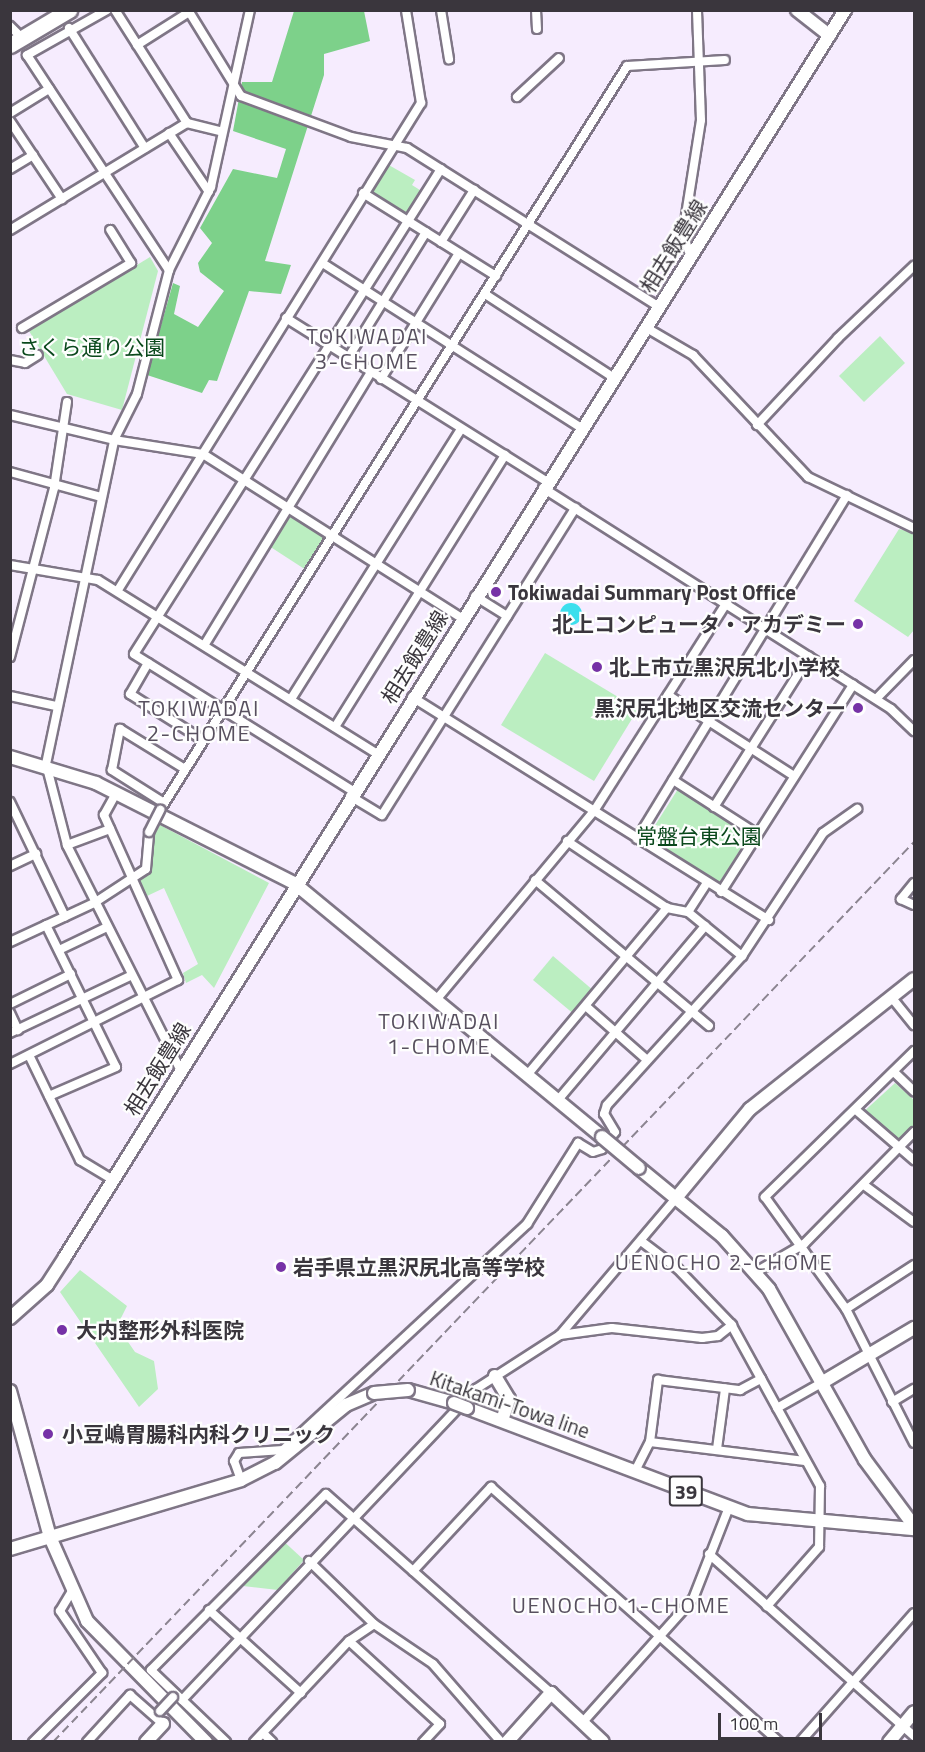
<!DOCTYPE html>
<html>
<head>
<meta charset="utf-8">
<style>
	body { margin:0 }
	#map { position:relative; width:925px; height:1752px; overflow:hidden; background:#f6ecfe; font-family:"Titillium Web","Noto Sans JP",sans-serif }
	div>[style] { position:absolute }
	[style*='--x'] { left:calc(var(--x)*1px); top:calc(var(--y)*1px); width:calc(var(--w)*1px); rotate:calc(var(--a)*1deg) }
	.green>* { inset:0; background:#bbeec1 }
	.forest>* { inset:0; background:#7dd18a }
	.water>* { inset:0; background:#3cdfed }
	.round { border-radius:50% }
	.roads { filter:drop-shadow(2px 0 #7f7686) drop-shadow(-2px 0 #7f7686) drop-shadow(0 2px #7f7686) drop-shadow(0 -2px #7f7686) }
	.street>* { height:8px; margin:-4px; padding:0 4px; transform-origin:4px; border-radius:4px; background:#fff }
	.secondary>* { height:12px; margin:-6px; padding:0 6px; transform-origin:6px; border-radius:6px; background:#fff }
	.primary>* { height:12px; margin:-6px; padding:0 6px; transform-origin:6px; border-radius:6px; background:#fff }
	.highway>* { height:15px; margin:-7.5px; padding:0 7.5px; transform-origin:7.5px; border-radius:7.5px; background:#fff }
	.rail>* { height:2px; margin-top:-1px; transform-origin:0; background:repeating-linear-gradient(90deg,#8b8490 0 9px,transparent 0 13.5px) }
	.bridges { filter:drop-shadow(2px 0 #7f7686) drop-shadow(-2px 0 #7f7686) drop-shadow(0 2px #7f7686) drop-shadow(0 -2px #7f7686) }
	.street-bridge>* { height:8px; margin:-4px; padding:0 4px; transform-origin:4px; border-radius:4px; background:#fff }
	.secondary-bridge>* { height:12px; margin:-6px; padding:0 6px; transform-origin:6px; border-radius:6px; background:#fff }
	.primary-bridge>* { height:12px; margin:-6px; padding:0 6px; transform-origin:6px; border-radius:6px; background:#fff }
	.dots>* { width:16px; height:16px; translate:-50% -50%; box-sizing:border-box; border:3px solid #fefefe; border-radius:50% }
	span { translate:-50% -50%; white-space:nowrap; text-align:center; line-height:1.15; -webkit-text-stroke:4.5px #fefefe; paint-order:stroke }
	.shield-label span { padding:2px 4px; background:#fefefe; border:2px solid; border-radius:4px; -webkit-text-stroke-width:0 }
	.shield-label { font-size:20px; color:#3a363d; font-weight:700 }
	.street-label { font-size:21px; color:#3a363d }
	.park-label { font-size:21px; color:#0a491c }
	.poi-label { font-size:21px; color:#3a363d; font-weight:700 }
	.left { translate:0 -50%; text-align:left }
	.right { translate:-100% -50%; text-align:right }
	.neighbourhood-label { font-size:22px; color:#58505f; letter-spacing:1.5px }
	.frame { position:absolute; inset:0; border:12px solid #3a363d; pointer-events:none }
	.scale { position:absolute; left:718px; top:1713px; width:104px; height:27px; box-sizing:border-box; border:3px solid #3a363d; border-top:0; padding-left:8px; font-size:18px; line-height:21px; white-space:nowrap; color:#3a363d; -webkit-text-stroke:4px #fefefe; paint-order:stroke }
</style>
</head>
<body>
<div id="map">
	<div class="green">
		<div style="clip-path:polygon(387px 164px,415px 180px,412px 185px,423px 192px,407px 217px,370px 194px)"></div>
		<div style="clip-path:polygon(150px 257px,158px 271px,122px 410px,67px 394px,29px 331px)"></div>
		<div style="clip-path:polygon(880px 336px,905px 363px,864px 402px,839px 376px)"></div>
		<div style="clip-path:polygon(290px 513px,326px 537px,306px 570px,269px 546px)"></div>
		<div style="clip-path:polygon(899px 529px,914px 533px,914px 630px,908px 637px,854px 601px)"></div>
		<div style="clip-path:polygon(545px 653px,638px 709px,594px 781px,501px 725px)"></div>
		<div style="clip-path:polygon(678px 789px,750px 834px,719px 883px,647px 838px)"></div>
		<div style="clip-path:polygon(160px 825px,269px 883px,214px 988px,202px 975px,186px 983px,183px 973px,198px 964px,164px 888px,147px 896px,139px 881px,151px 871px,154px 835px)"></div>
		<div style="clip-path:polygon(553px 956px,594px 991px,575px 1015px,533px 980px)"></div>
		<div style="clip-path:polygon(895px 1083px,914px 1100px,914px 1125px,893px 1145px,860px 1115px)"></div>
		<div style="clip-path:polygon(80px 1270px,127px 1306px,117px 1326px,135px 1352px,154px 1361px,158px 1389px,139px 1407px,60px 1292px)"></div>
		<div style="clip-path:polygon(279px 1537px,304px 1560px,278px 1590px,234px 1585px)"></div>
	</div>
	<div class="forest">
		<div style="clip-path:polygon(294px 11px,364px 11px,370px 41px,324px 54px,324px 75px,265px 261px,291px 265px,281px 294px,249px 291px,217px 381px,209px 380px,202px 393px,147px 375px,173px 283px,180px 286px,174px 314px,198px 327px,224px 291px,200px 272px,198px 263px,212px 243px,200px 228px,233px 169px,277px 178px,286px 149px,233px 131px,242px 82px,272px 82px)"></div>
	</div>
	<div class="water">
		<div class="round" style="left:560px;top:603px;width:22px;height:22px"></div>
	</div>
	<div class="roads">
		<div class="street">
			<div style="--x:107;--y:10;--w:92;--a:150.6"></div>
			<div style="--x:27;--y:55;--w:258;--a:56.6"></div>
			<div style="--x:115;--y:10;--w:134;--a:57.5"></div>
			<div style="--x:188;--y:10;--w:101;--a:58.4"></div>
			<div style="--x:241;--y:96;--w:117;--a:20.4"></div>
			<div style="--x:351;--y:137;--w:57;--a:11.1"></div>
			<div style="--x:407;--y:148;--w:297;--a:32.2"></div>
			<div style="--x:441;--y:10;--w:50;--a:80.7"></div>
			<div style="--x:536;--y:10;--w:19;--a:87"></div>
			<div style="--x:10;--y:26;--w:10;--a:45"></div>
			<div style="--x:69;--y:28;--w:142;--a:57.7"></div>
			<div style="--x:137;--y:45;--w:62;--a:-32.4"></div>
			<div style="--x:517;--y:97;--w:57;--a:-42.9"></div>
			<div style="--x:10;--y:113;--w:46;--a:-31.6"></div>
			<div style="--x:10;--y:121;--w:94;--a:56.3"></div>
			<div style="--x:169;--y:133;--w:71;--a:55.9"></div>
			<div style="--x:10;--y:169;--w:27;--a:-31"></div>
			<div style="--x:363;--y:193;--w:157;--a:32"></div>
			<div style="--x:10;--y:230;--w:207;--a:-31.2"></div>
			<div style="--x:187;--y:123;--w:36;--a:14"></div>
			<div style="--x:441;--y:242;--w:62;--a:-57.6"></div>
			<div style="--x:690;--y:255;--w:22;--a:-108"></div>
			<div style="--x:683;--y:234;--w:115;--a:-81"></div>
			<div style="--x:701;--y:120;--w:110;--a:-92.1"></div>
			<div style="--x:324;--y:264;--w:305;--a:32.5"></div>
			<div style="--x:485;--y:294;--w:153;--a:33"></div>
			<div style="--x:286;--y:318;--w:308;--a:32.1"></div>
			<div style="--x:645;--y:327;--w:56;--a:30.3"></div>
			<div style="--x:693;--y:355;--w:168;--a:46.7"></div>
			<div style="--x:808;--y:477;--w:118;--a:25.7"></div>
			<div style="--x:22;--y:328;--w:127;--a:-30.8"></div>
			<div style="--x:131;--y:263;--w:39;--a:-122"></div>
			<div style="--x:348;--y:358;--w:148;--a:-58.2"></div>
			<div style="--x:10;--y:360;--w:15;--a:11"></div>
			<div style="--x:25;--y:363;--w:15;--a:-32"></div>
			<div style="--x:381;--y:379;--w:148;--a:-58.2"></div>
			<div style="--x:10;--y:415;--w:107;--a:13.5"></div>
			<div style="--x:114;--y:440;--w:90;--a:8.9"></div>
			<div style="--x:203;--y:454;--w:306;--a:32.4"></div>
			<div style="--x:757;--y:425;--w:119;--a:-47"></div>
			<div style="--x:838;--y:338;--w:105;--a:-43.5"></div>
			<div style="--x:10;--y:472;--w:94;--a:15.4"></div>
			<div style="--x:543;--y:488;--w:412;--a:32.4"></div>
			<div style="--x:891;--y:709;--w:32;--a:44"></div>
			<div style="--x:10;--y:565;--w:89;--a:9.7"></div>
			<div style="--x:98;--y:580;--w:327;--a:31.9"></div>
			<div style="--x:118;--y:590;--w:574;--a:-58.11"></div>
			<div style="--x:421;--y:103;--w:94;--a:-99.2"></div>
			<div style="--x:475;--y:596;--w:38;--a:32"></div>
			<div style="--x:205;--y:644;--w:319;--a:-58.6"></div>
			<div style="--x:10;--y:657;--w:175;--a:-75.4"></div>
			<div style="--x:54;--y:488;--w:87;--a:-81.4"></div>
			<div style="--x:148;--y:663;--w:36;--a:120"></div>
			<div style="--x:130;--y:694;--w:86;--a:32.2"></div>
			<div style="--x:668;--y:695;--w:150;--a:32.7"></div>
			<div style="--x:10;--y:696;--w:47;--a:12.3"></div>
			<div style="--x:412;--y:697;--w:421;--a:32"></div>
			<div style="--x:291;--y:699;--w:319;--a:-57.8"></div>
			<div style="--x:876;--y:699;--w:54;--a:-45.7"></div>
			<div style="--x:335;--y:727;--w:321;--a:-58"></div>
			<div style="--x:673;--y:780;--w:100;--a:32.7"></div>
			<div style="--x:353;--y:791;--w:258;--a:-148"></div>
			<div style="--x:134;--y:654;--w:574;--a:-57.67"></div>
			<div style="--x:350;--y:796;--w:37;--a:31"></div>
			<div style="--x:382;--y:815;--w:363;--a:-57.8"></div>
			<div style="--x:10;--y:802;--w:127;--a:64.4"></div>
			<div style="--x:164;--y:803;--w:62;--a:-147.6"></div>
			<div style="--x:112;--y:770;--w:42;--a:-79"></div>
			<div style="--x:120;--y:729;--w:76;--a:31.6"></div>
			<div style="--x:714;--y:807;--w:178;--a:-57.7"></div>
			<div style="--x:160;--y:810;--w:878;--a:-57.88"></div>
			<div style="--x:627;--y:66;--w:98;--a:-3.5"></div>
			<div style="--x:637;--y:839;--w:403;--a:-58.6"></div>
			<div style="--x:567;--y:841;--w:120;--a:33.8"></div>
			<div style="--x:667;--y:908;--w:21;--a:11"></div>
			<div style="--x:688;--y:912;--w:70;--a:39.2"></div>
			<div style="--x:67;--y:845;--w:46;--a:-20.4"></div>
			<div style="--x:10;--y:866;--w:29;--a:-25"></div>
			<div style="--x:535;--y:880;--w:227;--a:40"></div>
			<div style="--x:914;--y:883;--w:21;--a:129"></div>
			<div style="--x:901;--y:899;--w:14;--a:25"></div>
			<div style="--x:721;--y:892;--w:246;--a:-57.5"></div>
			<div style="--x:688;--y:912;--w:35;--a:-57"></div>
			<div style="--x:46;--y:925;--w:158;--a:63.8"></div>
			<div style="--x:116;--y:1067;--w:73;--a:156.6"></div>
			<div style="--x:10;--y:942;--w:93;--a:-24.9"></div>
			<div style="--x:94;--y:903;--w:62;--a:-33.2"></div>
			<div style="--x:146;--y:869;--w:37;--a:-85"></div>
			<div style="--x:59;--y:950;--w:53;--a:-25.6"></div>
			<div style="--x:892;--y:998;--w:35;--a:51"></div>
			<div style="--x:436;--y:1000;--w:246;--a:-50.1"></div>
			<div style="--x:594;--y:811;--w:248;--a:-57.5"></div>
			<div style="--x:10;--y:1004;--w:68;--a:-26.2"></div>
			<div style="--x:588;--y:1008;--w:76;--a:41.3"></div>
			<div style="--x:10;--y:1013;--w:19;--a:65"></div>
			<div style="--x:10;--y:1033;--w:135;--a:-25.4"></div>
			<div style="--x:914;--y:1051;--w:209;--a:135.6"></div>
			<div style="--x:765;--y:1197;--w:138;--a:54.1"></div>
			<div style="--x:846;--y:1309;--w:150;--a:63.1"></div>
			<div style="--x:29;--y:1055;--w:117;--a:64.1"></div>
			<div style="--x:80;--y:1160;--w:39;--a:31"></div>
			<div style="--x:10;--y:1064;--w:188;--a:-26.6"></div>
			<div style="--x:178;--y:980;--w:181;--a:-114.2"></div>
			<div style="--x:104;--y:815;--w:25;--a:-61"></div>
			<div style="--x:180;--y:1069;--w:251;--a:-116.8"></div>
			<div style="--x:67;--y:845;--w:84;--a:-104.5"></div>
			<div style="--x:46;--y:764;--w:331;--a:-78.1"></div>
			<div style="--x:114;--y:440;--w:51;--a:-63.4"></div>
			<div style="--x:137;--y:394;--w:128;--a:-75.5"></div>
			<div style="--x:169;--y:270;--w:93;--a:-63.2"></div>
			<div style="--x:211;--y:187;--w:181;--a:-77.6"></div>
			<div style="--x:894;--y:1072;--w:28;--a:44"></div>
			<div style="--x:528;--y:1074;--w:217;--a:-50.1"></div>
			<div style="--x:558;--y:1100;--w:228;--a:-49.8"></div>
			<div style="--x:856;--y:1110;--w:77;--a:40.8"></div>
			<div style="--x:864;--y:1185;--w:62;--a:36.5"></div>
			<div style="--x:641;--y:1241;--w:46;--a:37.1"></div>
			<div style="--x:678;--y:1269;--w:76;--a:46.1"></div>
			<div style="--x:731;--y:1324;--w:185;--a:61.2"></div>
			<div style="--x:820;--y:1486;--w:61;--a:90.9"></div>
			<div style="--x:819;--y:1547;--w:79;--a:131.4"></div>
			<div style="--x:756;--y:1272;--w:56;--a:-30.3"></div>
			<div style="--x:804;--y:1244;--w:157;--a:-45.5"></div>
			<div style="--x:846;--y:1309;--w:81;--a:-32.9"></div>
			<div style="--x:560;--y:1335;--w:52;--a:-7.7"></div>
			<div style="--x:612;--y:1328;--w:91;--a:6.3"></div>
			<div style="--x:702;--y:1338;--w:16;--a:-7"></div>
			<div style="--x:718;--y:1336;--w:18;--a:-38"></div>
			<div style="--x:892;--y:1402;--w:26;--a:-31"></div>
			<div style="--x:777;--y:1408;--w:53;--a:-29.5"></div>
			<div style="--x:650;--y:1442;--w:156;--a:7"></div>
			<div style="--x:717;--y:1449;--w:61;--a:-82.4"></div>
			<div style="--x:635;--y:1471;--w:33;--a:-63"></div>
			<div style="--x:650;--y:1442;--w:63;--a:-82.6"></div>
			<div style="--x:658;--y:1380;--w:83;--a:7"></div>
			<div style="--x:740;--y:1390;--w:24;--a:-28"></div>
			<div style="--x:241;--y:1480;--w:20;--a:-110"></div>
			<div style="--x:234;--y:1461;--w:9;--a:-58"></div>
			<div style="--x:239;--y:1453;--w:44;--a:-3.9"></div>
			<div style="--x:283;--y:1450;--w:333;--a:-42.8"></div>
			<div style="--x:527;--y:1224;--w:96;--a:-57.8"></div>
			<div style="--x:578;--y:1143;--w:17;--a:31"></div>
			<div style="--x:593;--y:1152;--w:9;--a:-18"></div>
			<div style="--x:602;--y:1149;--w:21;--a:-53"></div>
			<div style="--x:615;--y:1132;--w:21;--a:-121"></div>
			<div style="--x:604;--y:1114;--w:9;--a:-72"></div>
			<div style="--x:607;--y:1105;--w:201;--a:-47.8"></div>
			<div style="--x:742;--y:956;--w:147;--a:-56.6"></div>
			<div style="--x:823;--y:833;--w:42;--a:-35.2"></div>
			<div style="--x:709;--y:1554;--w:274;--a:41.6"></div>
			<div style="--x:309;--y:1561;--w:91;--a:44.1"></div>
			<div style="--x:374;--y:1624;--w:71;--a:34.1"></div>
			<div style="--x:433;--y:1664;--w:103;--a:48.9"></div>
			<div style="--x:413;--y:1571;--w:115;--a:-47.1"></div>
			<div style="--x:491;--y:1487;--w:385;--a:41.5"></div>
			<div style="--x:209;--y:1610;--w:124;--a:42.1"></div>
			<div style="--x:349;--y:1641;--w:123;--a:42.4"></div>
			<div style="--x:440;--y:1724;--w:25;--a:133"></div>
			<div style="--x:182;--y:1700;--w:428;--a:-46.6"></div>
			<div style="--x:476;--y:1389;--w:100;--a:-32.7"></div>
			<div style="--x:560;--y:1335;--w:180;--a:-49.7"></div>
			<div style="--x:582;--y:1723;--w:166;--a:-48.2"></div>
			<div style="--x:693;--y:1599;--w:99;--a:-68.6"></div>
			<div style="--x:263;--y:1733;--w:13;--a:45"></div>
			<div style="--x:33;--y:1742;--w:98;--a:-45"></div>
			<div style="--x:102;--y:1673;--w:75;--a:-124.1"></div>
			<div style="--x:60;--y:1611;--w:23;--a:-59"></div>
			<div style="--x:87;--y:1742;--w:64;--a:-47.5"></div>
			<div style="--x:130;--y:1695;--w:44;--a:41.3"></div>
			<div style="--x:226;--y:1742;--w:104;--a:-136.2"></div>
			<div style="--x:151;--y:1670;--w:248;--a:-45.2"></div>
			<div style="--x:326;--y:1494;--w:300;--a:41.5"></div>
			<div style="--x:254;--y:1742;--w:139;--a:-46.8"></div>
			<div style="--x:349;--y:1641;--w:30;--a:-34"></div>
			<div style="--x:800;--y:1742;--w:172;--a:-48.5"></div>
		</div>
		<div class="secondary">
			<div style="--x:797;--y:10;--w:41;--a:38"></div>
			<div style="--x:10;--y:757;--w:90;--a:16.8"></div>
			<div style="--x:96;--y:783;--w:222;--a:26.8"></div>
			<div style="--x:294;--y:883;--w:399;--a:39.5"></div>
			<div style="--x:639;--y:1168;--w:107;--a:39.3"></div>
			<div style="--x:722;--y:1236;--w:71;--a:48.4"></div>
			<div style="--x:769;--y:1289;--w:196;--a:60.7"></div>
			<div style="--x:865;--y:1460;--w:82;--a:53.4"></div>
			<div style="--x:676;--y:1198;--w:116;--a:-50.3"></div>
			<div style="--x:750;--y:1109;--w:209;--a:-38.4"></div>
			<div style="--x:10;--y:1318;--w:50;--a:-41.7"></div>
			<div style="--x:47;--y:1285;--w:33;--a:-57"></div>
			<div style="--x:65;--y:1257;--w:1471;--a:-57.97"></div>
			<div style="--x:495;--y:1376;--w:27;--a:59"></div>
			<div style="--x:509;--y:1399;--w:22;--a:108"></div>
			<div style="--x:823;--y:1382;--w:106;--a:-30.7"></div>
			<div style="--x:10;--y:1391;--w:151;--a:74.7"></div>
			<div style="--x:50;--y:1537;--w:92;--a:66.2"></div>
			<div style="--x:87;--y:1621;--w:170;--a:45.5"></div>
			<div style="--x:146;--y:1742;--w:25;--a:-47"></div>
			<div style="--x:507;--y:1742;--w:66;--a:-48.1"></div>
			<div style="--x:551;--y:1693;--w:71;--a:43.3"></div>
			<div style="--x:889;--y:1742;--w:39;--a:-50"></div>
		</div>
		<div class="primary">
			<div style="--x:408;--y:1390;--w:48;--a:15.8"></div>
			<div style="--x:467;--y:1408;--w:300;--a:20.7"></div>
			<div style="--x:748;--y:1514;--w:167;--a:5.2"></div>
			<div style="--x:10;--y:1549;--w:241;--a:-16.6"></div>
			<div style="--x:241;--y:1480;--w:38;--a:-27"></div>
			<div style="--x:275;--y:1463;--w:92;--a:-39.2"></div>
			<div style="--x:346;--y:1405;--w:30;--a:-23"></div>
		</div>
		<div class="highway">
			<div style="--x:10;--y:45;--w:69;--a:-30.7"></div>
		</div>
	</div>
	<div class="rail">
		<div style="--x:53;--y:1742;--w:1246;--a:-46.27"></div>
	</div>
	<div class="bridges">
		<div class="street-bridge">
			<div style="--x:149;--y:832;--w:25;--a:-63"></div>
			<div style="--x:160;--y:1711;--w:19;--a:-47"></div>
		</div>
		<div class="secondary-bridge">
			<div style="--x:602;--y:1137;--w:48;--a:40"></div>
		</div>
		<div class="primary-bridge">
			<div style="--x:374;--y:1393;--w:34;--a:-5"></div>
			<div style="--x:454;--y:1403;--w:14;--a:21"></div>
		</div>
	</div>
	<div class="dots">
		<div style="left:496px;top:592px;background:#7632a6"></div>
		<div style="left:858px;top:624px;background:#7632a6"></div>
		<div style="left:597px;top:667px;background:#7632a6"></div>
		<div style="left:858px;top:708px;background:#7632a6"></div>
		<div style="left:281px;top:1267px;background:#7632a6"></div>
		<div style="left:62px;top:1330px;background:#7632a6"></div>
		<div style="left:48px;top:1434px;background:#7632a6"></div>
	</div>
	<div class="shield-label">
		<span style="left:686px;top:1491px">39</span>
	</div>
	<div class="street-label">
		<span style="left:673px;top:246px;rotate:-58deg">相去飯豊線</span>
		<span style="left:414px;top:657px;rotate:-58deg">相去飯豊線</span>
		<span style="left:157px;top:1069px;rotate:-58deg">相去飯豊線</span>
		<span style="left:510px;top:1404px;rotate:19deg">Kitakami-Towa line</span>
	</div>
	<div class="park-label">
		<span style="left:92px;top:347px">さくら通り公園</span>
		<span style="left:699px;top:836px">常盤台東公園</span>
	</div>
	<div class="poi-label">
		<span class="left" style="left:508px;top:592px">Tokiwadai Summary Post Office</span>
		<span class="right" style="left:846px;top:624px">北上コンピュータ・アカデミー</span>
		<span class="left" style="left:609px;top:667px">北上市立黒沢尻北小学校</span>
		<span class="right" style="left:846px;top:708px">黒沢尻北地区交流センター</span>
		<span class="left" style="left:293px;top:1267px">岩手県立黒沢尻北高等学校</span>
		<span class="left" style="left:76px;top:1330px">大内整形外科医院</span>
		<span class="left" style="left:62px;top:1434px">小豆嶋胃腸科内科クリニック</span>
	</div>
	<div class="neighbourhood-label">
		<span style="left:367px;top:349px">TOKIWADAI<br>3-CHOME</span>
		<span style="left:199px;top:721px">TOKIWADAI<br>2-CHOME</span>
		<span style="left:439px;top:1034px">TOKIWADAI<br>1-CHOME</span>
		<span style="left:724px;top:1263px">UENOCHO 2-CHOME</span>
		<span style="left:621px;top:1606px">UENOCHO 1-CHOME</span>
	</div>
	<div class="frame"></div>
	<div class="scale">100 m</div>
</div>
</body>
</html>
